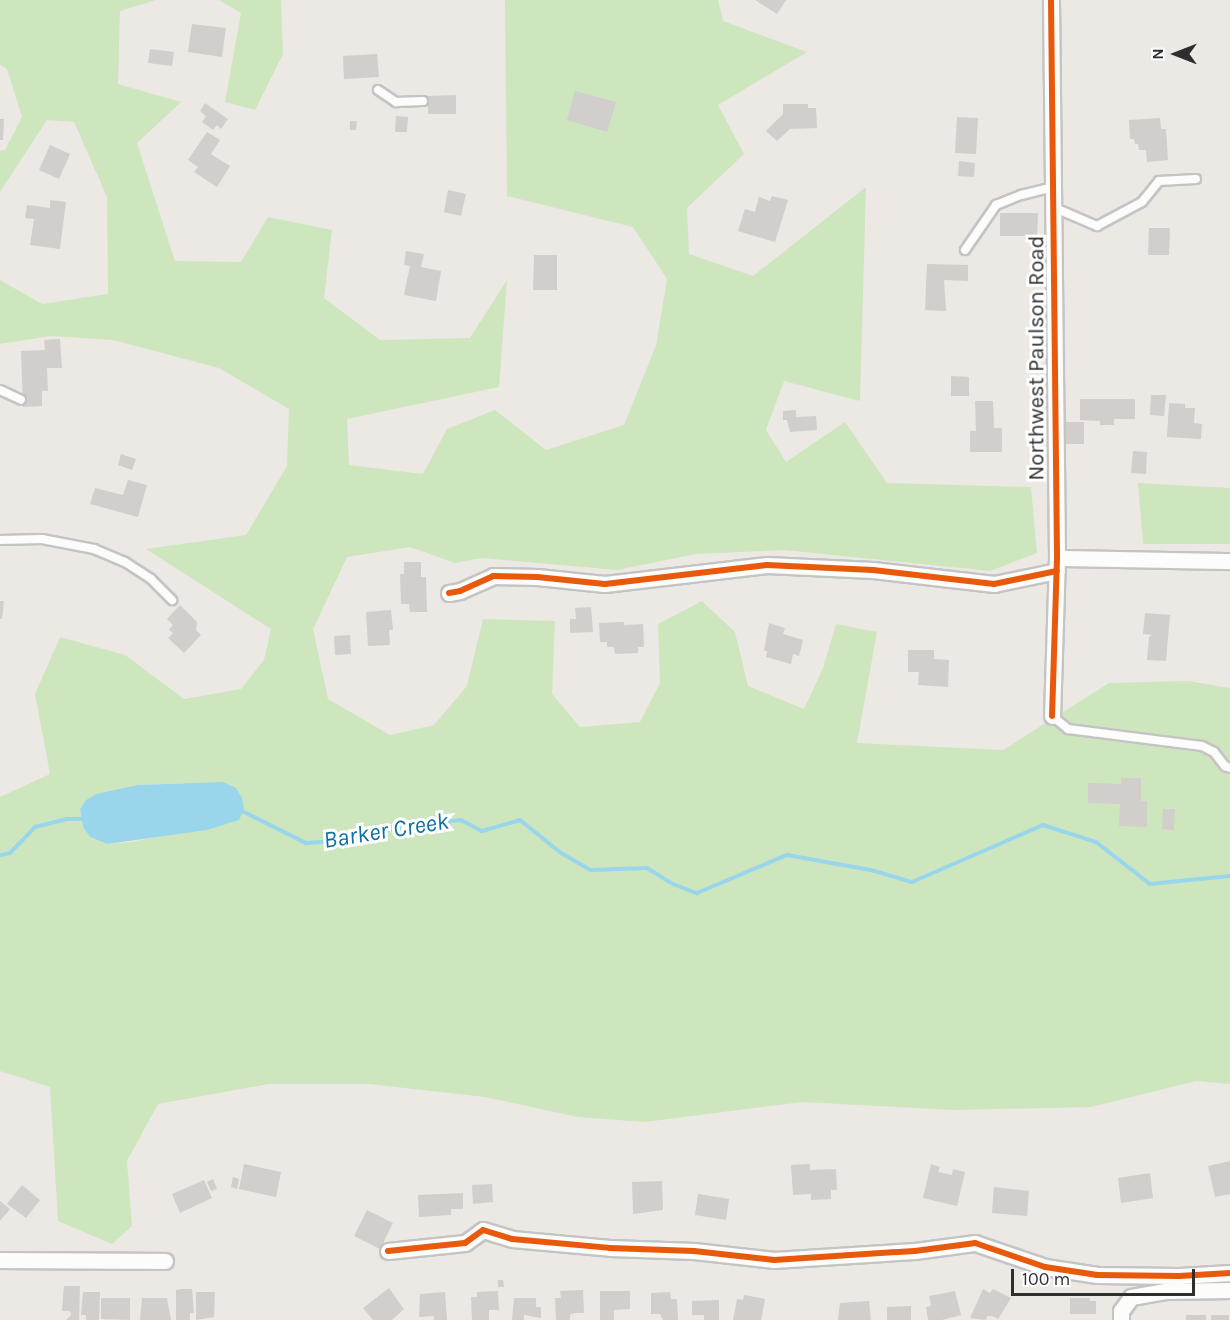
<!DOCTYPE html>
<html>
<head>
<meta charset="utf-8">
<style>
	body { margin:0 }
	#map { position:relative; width:1230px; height:1320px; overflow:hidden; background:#ece8e4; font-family:Karla,sans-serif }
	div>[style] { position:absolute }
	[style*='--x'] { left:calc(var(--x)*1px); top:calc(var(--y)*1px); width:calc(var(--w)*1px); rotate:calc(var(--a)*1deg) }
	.green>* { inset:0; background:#cee6be }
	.water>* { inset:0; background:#99d6ec }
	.stream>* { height:4px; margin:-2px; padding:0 2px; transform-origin:2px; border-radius:2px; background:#99d6ec }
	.building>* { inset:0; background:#d1cecb }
	.roads { filter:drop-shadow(2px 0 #c5c4c5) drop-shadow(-2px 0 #c5c4c5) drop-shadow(0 2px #c5c4c5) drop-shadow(0 -2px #c5c4c5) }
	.service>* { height:8px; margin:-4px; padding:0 4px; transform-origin:4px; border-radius:4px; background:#fcfcfb }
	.minor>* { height:15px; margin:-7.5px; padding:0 7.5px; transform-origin:7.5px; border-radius:7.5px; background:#fcfcfb }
	.cycleway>* { height:6px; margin:-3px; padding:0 3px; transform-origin:3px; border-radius:3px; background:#e8590c }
	span { translate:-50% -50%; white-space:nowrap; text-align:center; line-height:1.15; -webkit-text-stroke:6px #fff; paint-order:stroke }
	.street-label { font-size:22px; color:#2e2e2e }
	.water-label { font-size:24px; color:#0d6fa3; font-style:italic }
	.north { position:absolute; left:1146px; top:24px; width:60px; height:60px; -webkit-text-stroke:4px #fff; paint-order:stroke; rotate:270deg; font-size:16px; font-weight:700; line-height:24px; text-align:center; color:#2e2e2e }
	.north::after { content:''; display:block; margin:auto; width:21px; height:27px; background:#2e2e2e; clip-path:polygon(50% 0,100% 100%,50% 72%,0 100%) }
	.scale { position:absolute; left:1011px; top:1269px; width:184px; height:27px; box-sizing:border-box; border:3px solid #2e2e2e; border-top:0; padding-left:8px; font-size:18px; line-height:21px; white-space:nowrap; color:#2e2e2e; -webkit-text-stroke:4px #fff; paint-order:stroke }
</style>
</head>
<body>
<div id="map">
	<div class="green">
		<div style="clip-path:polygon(evenodd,0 0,156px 0,120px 11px,118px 84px,181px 102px,137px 143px,175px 261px,241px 262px,268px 217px,332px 230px,324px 298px,380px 340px,470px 338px,507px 280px,499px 387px,347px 419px,349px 465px,423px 474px,447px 429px,495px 410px,546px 450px,624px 425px,656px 345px,667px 279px,633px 227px,507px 196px,505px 0,718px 0,723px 21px,807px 52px,718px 105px,744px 154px,687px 208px,689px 254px,753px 276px,866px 187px,860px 401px,784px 381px,766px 430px,786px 462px,845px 422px,887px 483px,1031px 487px,1037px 553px,990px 571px,784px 550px,696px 554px,617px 570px,482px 558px,455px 563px,410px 547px,347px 557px,313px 629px,328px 699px,390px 735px,434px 725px,467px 686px,483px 619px,555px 621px,552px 694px,580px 727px,640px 722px,660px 683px,658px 624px,702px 601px,735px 632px,748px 686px,804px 709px,823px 668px,836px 624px,877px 632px,857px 743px,1003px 750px,1109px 683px,1188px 681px,1230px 688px,1230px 1084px,1196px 1081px,1091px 1107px,954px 1110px,802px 1102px,645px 1122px,578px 1117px,485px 1097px,369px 1084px,269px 1084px,158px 1104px,127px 1161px,132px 1226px,112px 1244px,58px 1221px,50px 1087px,0 1071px,0 797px,50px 774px,35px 694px,60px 637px,125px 655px,184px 699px,241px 689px,264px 660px,271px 629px,146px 549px,246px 535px,287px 466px,289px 409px,219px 368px,113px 340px,51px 336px,0 344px,0 280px,42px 304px,108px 294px,107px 197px,74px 122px,47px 120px,0 192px,0 151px,5px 150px,22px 117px,7px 69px,0 65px,0 0,184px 783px,239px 820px,131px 842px,107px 844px,90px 837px,83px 827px,80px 809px,86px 800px,96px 794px,137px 785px,184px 783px)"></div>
		<div style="clip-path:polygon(219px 0,281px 0,283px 54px,255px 110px,225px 102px,241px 13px)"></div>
		<div style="clip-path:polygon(1138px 483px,1230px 488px,1230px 544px,1143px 544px)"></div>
	</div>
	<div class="water">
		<div style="clip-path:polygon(223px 782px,236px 788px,242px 798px,244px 809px,239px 820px,207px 830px,107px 844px,90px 837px,83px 827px,80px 809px,86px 800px,96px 794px,137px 785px)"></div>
	</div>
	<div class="stream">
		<div style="--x:240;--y:810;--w:74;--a:26.6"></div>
		<div style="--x:306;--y:843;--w:42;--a:-4.1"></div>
		<div style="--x:348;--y:840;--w:55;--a:-13.8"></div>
		<div style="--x:401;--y:827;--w:60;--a:-6.7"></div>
		<div style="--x:461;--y:820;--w:24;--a:28"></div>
		<div style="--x:482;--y:831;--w:40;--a:-16"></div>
		<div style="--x:520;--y:820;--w:53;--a:38.8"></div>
		<div style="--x:561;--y:853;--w:34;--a:30"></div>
		<div style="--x:591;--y:870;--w:56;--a:-2"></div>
		<div style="--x:647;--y:868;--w:31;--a:32"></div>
		<div style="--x:673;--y:884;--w:26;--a:21"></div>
		<div style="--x:697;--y:893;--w:98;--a:-22.9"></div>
		<div style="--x:787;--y:855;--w:85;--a:10.1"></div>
		<div style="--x:871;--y:870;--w:43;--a:16.3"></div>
		<div style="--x:912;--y:882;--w:143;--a:-23.5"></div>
		<div style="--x:1043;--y:825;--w:56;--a:17.8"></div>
		<div style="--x:1096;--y:842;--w:68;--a:37.9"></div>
		<div style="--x:1150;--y:884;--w:80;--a:-5.7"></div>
		<div style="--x:0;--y:855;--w:10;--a:-11"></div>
		<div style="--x:10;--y:853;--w:36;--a:-46"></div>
		<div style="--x:35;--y:827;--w:32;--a:-14"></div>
		<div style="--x:66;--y:819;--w:20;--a:0"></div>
	</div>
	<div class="building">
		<div style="clip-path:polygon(755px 0,786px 0,777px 14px)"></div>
		<div style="clip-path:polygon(192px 24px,226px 28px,222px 57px,188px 52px)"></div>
		<div style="clip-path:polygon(150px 49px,174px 52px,172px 66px,148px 63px)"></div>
		<div style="clip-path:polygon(377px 54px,379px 77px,344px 79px,343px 56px)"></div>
		<div style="clip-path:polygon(575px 91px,616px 102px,607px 132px,567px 120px)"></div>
		<div style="clip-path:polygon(456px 95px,456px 114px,428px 114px,428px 96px)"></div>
		<div style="clip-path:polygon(205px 103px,228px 119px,221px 129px,217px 125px,213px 130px,202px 122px,206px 116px,200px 111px)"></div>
		<div style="clip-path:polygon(783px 104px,808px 104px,808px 108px,816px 108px,817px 128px,790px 129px,777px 141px,766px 131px,783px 114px)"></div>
		<div style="clip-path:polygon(396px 116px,408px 117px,407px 132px,395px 132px)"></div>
		<div style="clip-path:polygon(957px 117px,978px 118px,976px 154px,955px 153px)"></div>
		<div style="clip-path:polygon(1160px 118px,1161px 129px,1166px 129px,1168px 160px,1147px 162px,1146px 150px,1139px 150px,1138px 144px,1135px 144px,1134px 139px,1130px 139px,1129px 120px)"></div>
		<div style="clip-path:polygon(0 119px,4px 119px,3px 140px,0 140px)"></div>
		<div style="clip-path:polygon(350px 121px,357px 121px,356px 130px,350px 130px)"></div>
		<div style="clip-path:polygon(207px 132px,220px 140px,211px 154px,230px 166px,217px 187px,194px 172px,198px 167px,188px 160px)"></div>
		<div style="clip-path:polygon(50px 145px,70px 154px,59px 179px,39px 170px)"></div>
		<div style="clip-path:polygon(959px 161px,975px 163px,974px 177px,958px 176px)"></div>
		<div style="clip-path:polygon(448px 190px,466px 194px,461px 216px,444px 212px)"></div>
		<div style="clip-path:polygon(772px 196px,788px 200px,775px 242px,738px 231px,745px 209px,755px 212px,759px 197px,770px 201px)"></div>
		<div style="clip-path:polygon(50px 200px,66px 202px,60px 249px,30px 245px,34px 219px,25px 218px,27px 205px,50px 208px)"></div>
		<div style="clip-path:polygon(1000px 213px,1038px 213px,1037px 236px,1000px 236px)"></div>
		<div style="clip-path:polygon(1149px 228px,1170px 228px,1169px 255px,1148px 255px)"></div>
		<div style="clip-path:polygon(406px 251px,424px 254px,421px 267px,441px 271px,436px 301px,404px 295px,410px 266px,404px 265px)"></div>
		<div style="clip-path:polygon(534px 255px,557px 255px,557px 290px,533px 290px)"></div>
		<div style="clip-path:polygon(927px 264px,968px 265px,968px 281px,944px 280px,946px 311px,925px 310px)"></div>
		<div style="clip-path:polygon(60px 339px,62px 368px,47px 368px,48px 391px,42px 391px,42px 406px,23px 407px,21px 351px,45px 350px,44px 340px)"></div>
		<div style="clip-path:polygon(951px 376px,969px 377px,969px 396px,951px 396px)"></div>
		<div style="clip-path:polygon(1151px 395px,1166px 395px,1164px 416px,1150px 415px)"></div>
		<div style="clip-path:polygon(1080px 399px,1135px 399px,1135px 419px,1114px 419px,1114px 425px,1100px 425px,1100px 421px,1080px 420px)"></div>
		<div style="clip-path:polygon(975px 401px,993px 401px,994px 428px,1002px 428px,1002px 452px,970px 452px,970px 431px,976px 431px)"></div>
		<div style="clip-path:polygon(1169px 403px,1185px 404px,1185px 408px,1195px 408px,1194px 423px,1202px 424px,1201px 439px,1167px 437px)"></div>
		<div style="clip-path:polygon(796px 410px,796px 417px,816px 416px,817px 430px,790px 432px,787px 420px,783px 420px,783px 411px)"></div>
		<div style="clip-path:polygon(1065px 422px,1084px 422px,1084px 444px,1065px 444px)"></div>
		<div style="clip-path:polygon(1133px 451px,1147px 452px,1146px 474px,1131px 473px)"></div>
		<div style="clip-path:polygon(121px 454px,136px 459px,132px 470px,118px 465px)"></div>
		<div style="clip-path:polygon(128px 480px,147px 485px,138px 517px,90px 504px,95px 488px,123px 495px)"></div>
		<div style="clip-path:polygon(404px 562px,421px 562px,421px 577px,426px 577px,427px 612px,410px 612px,409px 604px,401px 604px,400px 574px,404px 574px)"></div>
		<div style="clip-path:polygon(0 601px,4px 601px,2px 619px,0 619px)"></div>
		<div style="clip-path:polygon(180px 605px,197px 622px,196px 630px,201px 635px,184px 653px,168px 638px,173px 633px,169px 630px,173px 625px,167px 619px)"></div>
		<div style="clip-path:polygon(591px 607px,593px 632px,570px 633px,570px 619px,576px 619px,575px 608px)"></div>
		<div style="clip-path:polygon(391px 610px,393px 630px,389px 630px,390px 645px,368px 646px,366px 612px)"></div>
		<div style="clip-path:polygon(1145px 613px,1170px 615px,1166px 661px,1147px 660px,1149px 637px,1152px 635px,1143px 634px)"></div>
		<div style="clip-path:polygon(624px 622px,624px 625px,643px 624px,644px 647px,638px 647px,638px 653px,615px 654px,614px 647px,607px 647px,607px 642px,600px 642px,599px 623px)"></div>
		<div style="clip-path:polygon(769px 623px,785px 628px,783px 634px,803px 640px,799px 656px,793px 654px,791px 664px,766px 657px,767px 651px,764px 651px)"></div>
		<div style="clip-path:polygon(350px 635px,351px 654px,335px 655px,334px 636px)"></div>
		<div style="clip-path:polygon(908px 650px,934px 650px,934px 659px,949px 660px,948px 687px,918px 685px,919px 672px,908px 672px)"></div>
		<div style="clip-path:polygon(1121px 778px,1141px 778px,1141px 801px,1147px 801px,1147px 827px,1119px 826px,1120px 804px,1088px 803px,1088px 783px,1121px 784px)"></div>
		<div style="clip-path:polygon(1163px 809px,1175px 809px,1174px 830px,1162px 829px)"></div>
		<div style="clip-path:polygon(1230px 1161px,1230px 1194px,1215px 1197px,1208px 1166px)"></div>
		<div style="clip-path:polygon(244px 1164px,281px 1172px,276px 1197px,239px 1189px)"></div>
		<div style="clip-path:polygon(810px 1164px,810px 1170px,836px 1169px,837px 1190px,831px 1190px,831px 1199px,811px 1200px,811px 1194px,793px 1195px,791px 1165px)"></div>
		<div style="clip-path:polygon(931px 1164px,940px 1167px,938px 1172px,952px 1175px,953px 1169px,965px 1172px,957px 1206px,923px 1198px)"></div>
		<div style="clip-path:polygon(1150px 1173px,1153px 1198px,1121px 1203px,1118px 1178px)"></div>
		<div style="clip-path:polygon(233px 1177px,239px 1179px,237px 1189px,231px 1187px)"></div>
		<div style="clip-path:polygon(213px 1179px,217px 1189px,211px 1191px,207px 1182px)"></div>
		<div style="clip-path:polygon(204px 1180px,212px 1198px,180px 1213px,172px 1194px)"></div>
		<div style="clip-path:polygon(662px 1181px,663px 1210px,633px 1214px,632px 1182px)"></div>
		<div style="clip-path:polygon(492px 1184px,493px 1202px,473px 1204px,472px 1185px)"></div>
		<div style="clip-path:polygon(22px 1185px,40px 1200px,26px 1218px,7px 1204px)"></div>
		<div style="clip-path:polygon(994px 1187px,1029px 1191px,1027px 1216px,992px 1213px)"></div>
		<div style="clip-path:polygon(463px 1193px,463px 1209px,451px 1209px,451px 1215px,419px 1217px,418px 1195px)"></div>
		<div style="clip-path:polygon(698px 1194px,729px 1199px,726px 1220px,695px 1215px)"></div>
		<div style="clip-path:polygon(0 1201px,10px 1209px,0 1221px)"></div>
		<div style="clip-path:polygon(367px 1210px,393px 1223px,380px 1249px,354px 1236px)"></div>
		<div style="clip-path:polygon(498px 1280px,503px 1280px,504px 1287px,498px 1287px)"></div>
		<div style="clip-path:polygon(64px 1286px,80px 1286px,79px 1320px,66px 1320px,71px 1315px,70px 1311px,62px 1311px)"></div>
		<div style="clip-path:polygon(389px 1288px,404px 1309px,392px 1320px,373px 1320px,363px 1308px)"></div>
		<div style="clip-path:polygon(182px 1289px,192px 1289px,194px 1313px,190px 1313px,190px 1320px,176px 1320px,176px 1290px)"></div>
		<div style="clip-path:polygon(983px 1289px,990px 1293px,993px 1289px,1011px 1298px,998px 1319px,992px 1316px,987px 1316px,986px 1320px,970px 1318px)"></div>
		<div style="clip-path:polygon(583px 1290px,584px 1313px,574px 1313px,570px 1315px,570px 1320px,556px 1320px,555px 1298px,561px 1298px,560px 1291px)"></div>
		<div style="clip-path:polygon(498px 1291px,499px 1310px,489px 1310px,489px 1320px,472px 1320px,471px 1297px,477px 1297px,477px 1292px)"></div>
		<div style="clip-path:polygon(600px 1291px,630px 1291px,630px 1309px,614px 1310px,614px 1320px,600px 1320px)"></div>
		<div style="clip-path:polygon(955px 1291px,961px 1315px,942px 1320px,928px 1320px,926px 1307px,931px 1306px,929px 1296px)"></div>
		<div style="clip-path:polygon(83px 1292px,100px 1292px,99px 1320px,86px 1320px,86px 1315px,81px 1315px)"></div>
		<div style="clip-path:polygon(196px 1292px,215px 1292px,214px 1317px,196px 1320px)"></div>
		<div style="clip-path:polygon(445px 1292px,447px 1320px,434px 1320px,434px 1316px,419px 1317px,420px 1294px)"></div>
		<div style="clip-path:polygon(670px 1292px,671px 1299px,677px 1299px,678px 1320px,663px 1320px,660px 1314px,651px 1314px,651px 1293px)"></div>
		<div style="clip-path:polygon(744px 1295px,765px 1299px,761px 1320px,733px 1320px,737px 1299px,743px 1300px)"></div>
		<div style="clip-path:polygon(101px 1298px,130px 1298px,130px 1320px,101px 1319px)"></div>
		<div style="clip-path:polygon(142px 1298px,167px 1298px,171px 1320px,140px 1320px)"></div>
		<div style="clip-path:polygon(514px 1298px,536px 1298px,536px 1307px,541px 1307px,541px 1318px,524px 1315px,524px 1320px,512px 1320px)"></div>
		<div style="clip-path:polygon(1070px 1298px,1090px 1298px,1090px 1301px,1096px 1301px,1096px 1314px,1070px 1314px)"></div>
		<div style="clip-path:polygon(719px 1300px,719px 1320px,704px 1320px,704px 1315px,692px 1315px,692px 1301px)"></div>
		<div style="clip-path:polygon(869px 1301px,871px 1320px,838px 1320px,840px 1303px)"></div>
		<div style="clip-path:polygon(911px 1306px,911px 1320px,887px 1320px,887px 1307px)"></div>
		<div style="clip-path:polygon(1186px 1315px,1206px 1315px,1206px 1320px,1186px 1320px)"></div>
		<div style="clip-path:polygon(1211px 1315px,1229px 1315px,1229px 1320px,1211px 1320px)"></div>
	</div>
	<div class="roads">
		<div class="service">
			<div style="--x:378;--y:90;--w:22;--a:34"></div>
			<div style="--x:396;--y:102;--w:27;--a:-2"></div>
			<div style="--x:1055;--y:208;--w:46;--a:23.2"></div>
			<div style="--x:1097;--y:226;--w:51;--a:-28.1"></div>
			<div style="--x:1142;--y:202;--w:27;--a:-51"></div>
			<div style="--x:1159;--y:181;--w:37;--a:-3"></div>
			<div style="--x:965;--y:250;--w:55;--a:-55.4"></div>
			<div style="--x:996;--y:205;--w:27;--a:-22"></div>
			<div style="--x:1021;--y:195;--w:34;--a:-14"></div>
			<div style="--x:0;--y:390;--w:23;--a:25"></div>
			<div style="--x:0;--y:540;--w:42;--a:-1.4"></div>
			<div style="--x:42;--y:539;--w:53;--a:10.9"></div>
			<div style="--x:94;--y:549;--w:34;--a:23"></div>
			<div style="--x:125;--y:562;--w:31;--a:33"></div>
			<div style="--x:151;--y:579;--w:30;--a:45"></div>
			<div style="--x:1052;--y:716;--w:21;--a:39"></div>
			<div style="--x:1068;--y:729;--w:135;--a:7.2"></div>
			<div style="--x:1202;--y:746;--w:13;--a:27"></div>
			<div style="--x:1214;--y:752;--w:18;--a:52"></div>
			<div style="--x:1225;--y:766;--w:5;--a:22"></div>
		</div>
		<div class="minor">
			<div style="--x:1051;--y:0;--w:558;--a:89.38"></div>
			<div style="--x:1057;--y:558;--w:158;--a:91.8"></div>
			<div style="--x:1057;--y:558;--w:173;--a:1"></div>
			<div style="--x:449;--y:593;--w:11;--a:-10"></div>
			<div style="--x:460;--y:591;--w:36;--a:-24"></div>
			<div style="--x:493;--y:576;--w:44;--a:1.3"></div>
			<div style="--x:537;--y:577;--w:68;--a:5.9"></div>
			<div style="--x:605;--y:584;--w:163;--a:-6.7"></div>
			<div style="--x:767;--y:565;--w:106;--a:2.7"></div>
			<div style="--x:873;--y:570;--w:122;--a:6.6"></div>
			<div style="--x:994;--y:584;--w:64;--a:-11.7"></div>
			<div style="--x:388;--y:1251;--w:77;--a:-5.9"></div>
			<div style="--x:465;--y:1243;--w:22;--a:-36"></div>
			<div style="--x:483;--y:1230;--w:30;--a:17"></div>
			<div style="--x:512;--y:1239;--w:98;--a:5.2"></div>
			<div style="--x:610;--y:1248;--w:84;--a:2"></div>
			<div style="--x:694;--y:1251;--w:81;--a:6.4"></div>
			<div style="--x:774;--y:1260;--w:141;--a:-3.7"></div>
			<div style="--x:915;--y:1251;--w:61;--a:-7.6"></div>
			<div style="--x:975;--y:1243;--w:74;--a:18.9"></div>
			<div style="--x:1045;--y:1267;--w:53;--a:8.7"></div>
			<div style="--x:1097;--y:1275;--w:82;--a:0.7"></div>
			<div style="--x:1179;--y:1276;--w:51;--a:-3.4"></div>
			<div style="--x:0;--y:1260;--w:165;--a:0.3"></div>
			<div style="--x:1121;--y:1320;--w:9;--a:-90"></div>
			<div style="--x:1121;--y:1311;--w:17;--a:-54"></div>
			<div style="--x:1131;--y:1297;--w:36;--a:-10"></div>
			<div style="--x:1166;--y:1291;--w:64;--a:-0.9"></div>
		</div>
	</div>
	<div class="cycleway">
		<div style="--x:1051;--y:0;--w:558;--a:89.38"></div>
		<div style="--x:1057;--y:558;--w:158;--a:91.8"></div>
		<div style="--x:449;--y:593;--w:11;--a:-10"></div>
		<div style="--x:460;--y:591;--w:36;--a:-24"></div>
		<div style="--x:493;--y:576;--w:44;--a:1.3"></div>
		<div style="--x:537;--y:577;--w:68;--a:5.9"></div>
		<div style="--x:605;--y:584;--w:163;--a:-6.7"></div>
		<div style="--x:767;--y:565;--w:106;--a:2.7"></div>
		<div style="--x:873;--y:570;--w:122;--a:6.6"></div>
		<div style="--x:994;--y:584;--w:64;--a:-11.7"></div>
		<div style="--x:388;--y:1251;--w:77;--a:-5.9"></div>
		<div style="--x:465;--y:1243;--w:22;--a:-36"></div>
		<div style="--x:483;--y:1230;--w:30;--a:17"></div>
		<div style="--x:512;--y:1239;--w:98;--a:5.2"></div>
		<div style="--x:610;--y:1248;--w:84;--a:2"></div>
		<div style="--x:694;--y:1251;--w:81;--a:6.4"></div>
		<div style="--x:774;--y:1260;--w:141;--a:-3.7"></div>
		<div style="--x:915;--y:1251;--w:61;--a:-7.6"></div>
		<div style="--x:975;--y:1243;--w:74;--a:18.9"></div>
		<div style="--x:1045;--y:1267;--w:53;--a:8.7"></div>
		<div style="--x:1097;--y:1275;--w:82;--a:0.7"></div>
		<div style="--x:1179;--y:1276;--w:51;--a:-3.4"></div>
	</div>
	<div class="street-label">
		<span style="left:1037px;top:358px;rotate:-90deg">Northwest Paulson Road</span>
	</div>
	<div class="water-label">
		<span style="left:386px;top:831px;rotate:-9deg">Barker Creek</span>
	</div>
	<div class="north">N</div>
	<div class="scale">100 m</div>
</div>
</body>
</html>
